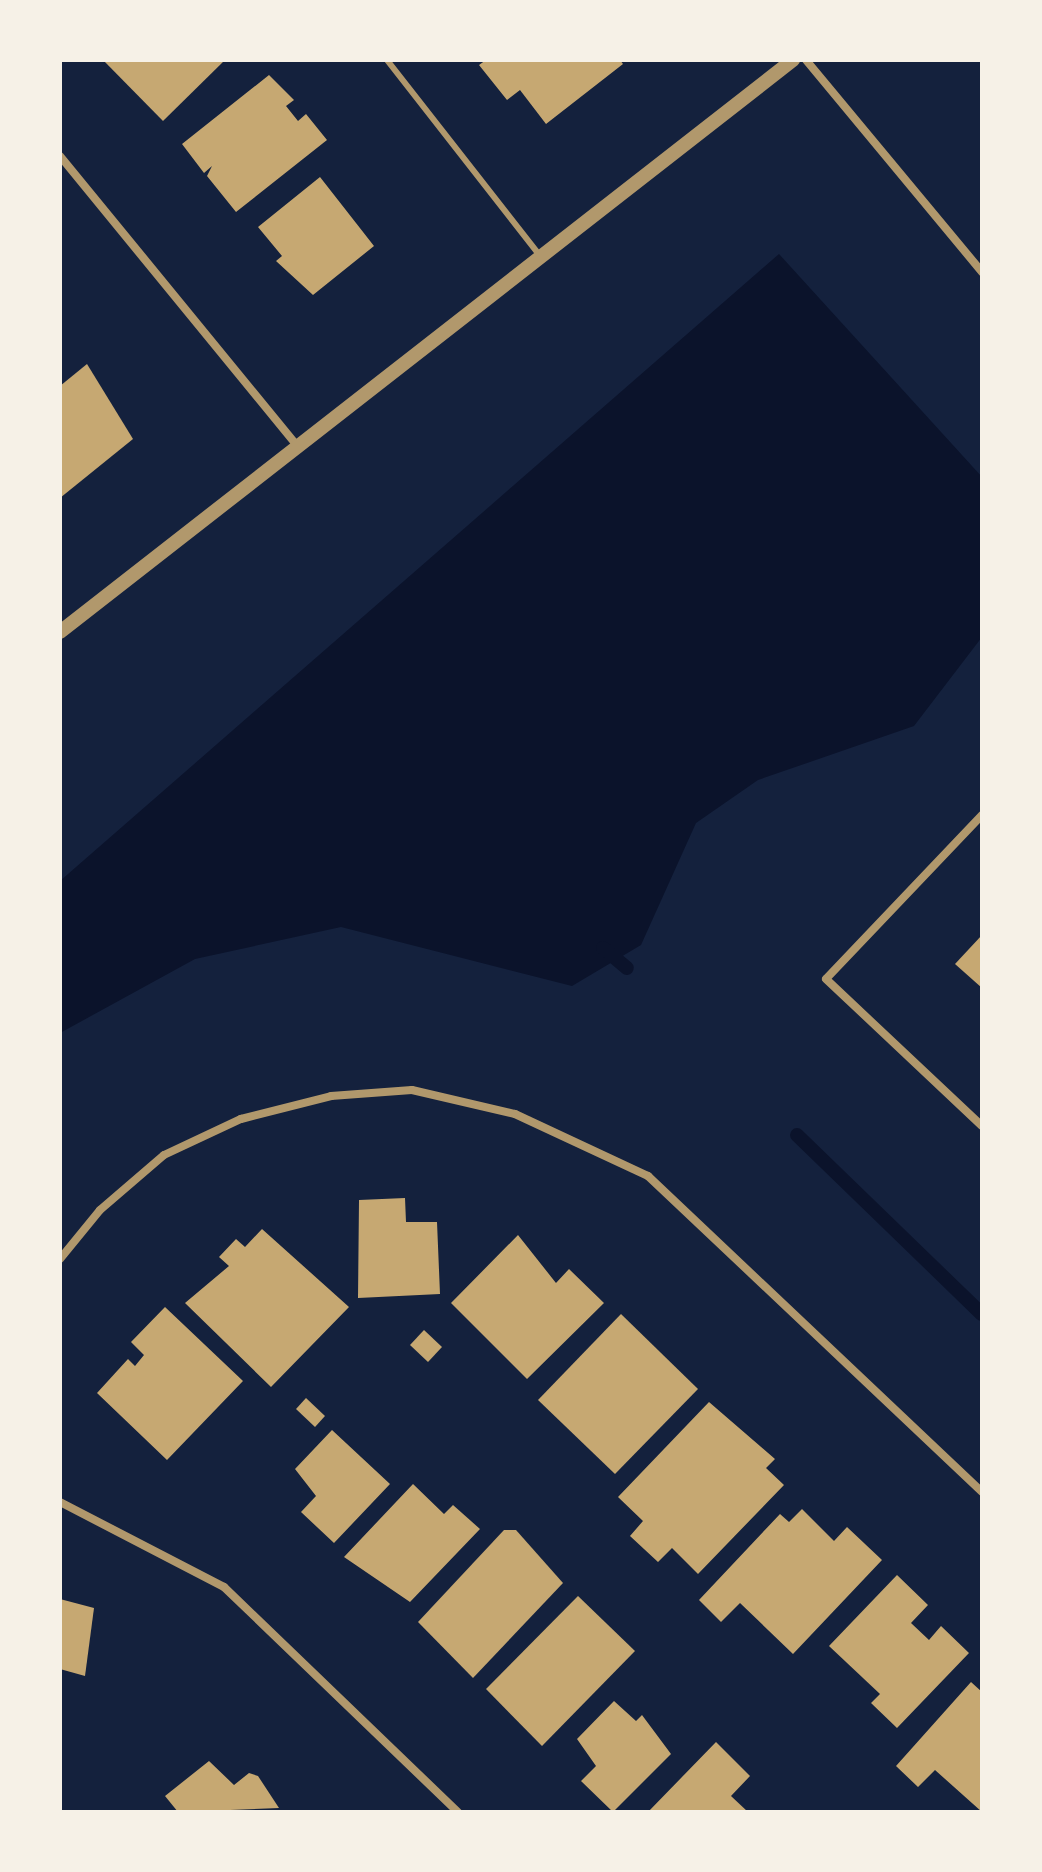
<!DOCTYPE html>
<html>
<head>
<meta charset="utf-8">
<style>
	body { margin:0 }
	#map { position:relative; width:1042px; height:1872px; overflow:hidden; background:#14213d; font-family:Ubuntu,sans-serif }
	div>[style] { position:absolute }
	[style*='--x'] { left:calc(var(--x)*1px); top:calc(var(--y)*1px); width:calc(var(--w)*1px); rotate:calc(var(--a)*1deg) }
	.water>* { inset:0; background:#0b132b }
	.stream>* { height:14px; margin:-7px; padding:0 7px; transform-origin:7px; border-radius:7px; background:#0b132b }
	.building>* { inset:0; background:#c6a872 }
	.service>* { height:6px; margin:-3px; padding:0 3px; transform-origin:3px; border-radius:3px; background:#b1986c }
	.minor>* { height:8px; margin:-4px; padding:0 4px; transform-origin:4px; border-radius:4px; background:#b1986c }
	.tertiary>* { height:14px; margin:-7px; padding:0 7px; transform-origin:7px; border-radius:7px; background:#b1986c }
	span { translate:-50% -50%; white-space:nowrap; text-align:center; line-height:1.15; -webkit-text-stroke:6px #f6f1e7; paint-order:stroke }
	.frame { position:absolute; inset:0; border:62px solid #f6f1e7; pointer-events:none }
</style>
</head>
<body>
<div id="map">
	<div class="water">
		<div style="clip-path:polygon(779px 254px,982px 477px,982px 637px,914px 726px,758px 780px,696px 823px,641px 945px,572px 986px,341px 927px,195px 959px,60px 1033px,60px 881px)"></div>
	</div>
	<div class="stream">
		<div style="--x:603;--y:948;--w:31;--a:40"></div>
		<div style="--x:797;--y:1135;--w:257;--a:44.1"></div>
	</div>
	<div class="building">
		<div style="clip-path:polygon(103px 60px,225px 60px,163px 121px)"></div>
		<div style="clip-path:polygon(486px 60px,620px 60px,623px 64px,546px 124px,520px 90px,507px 100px,479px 65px)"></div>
		<div style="clip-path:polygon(269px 75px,294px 100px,286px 106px,298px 121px,306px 114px,327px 140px,236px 212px,207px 176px,212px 166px,204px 173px,182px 144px)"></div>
		<div style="clip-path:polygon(320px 177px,374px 246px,313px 295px,276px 261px,282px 256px,258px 227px)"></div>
		<div style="clip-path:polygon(87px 364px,133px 439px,60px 498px,60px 386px)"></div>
		<div style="clip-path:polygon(982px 935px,982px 988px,955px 964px)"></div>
		<div style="clip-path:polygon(405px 1198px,406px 1222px,437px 1222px,440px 1294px,358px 1298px,359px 1200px)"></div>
		<div style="clip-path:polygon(262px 1229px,349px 1307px,271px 1387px,185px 1303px,229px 1266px,219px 1257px,236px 1239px,245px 1247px)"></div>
		<div style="clip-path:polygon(518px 1235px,556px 1283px,569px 1269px,604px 1303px,527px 1379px,451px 1303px)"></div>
		<div style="clip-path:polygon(165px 1307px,243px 1381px,167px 1460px,97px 1393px,128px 1359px,135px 1366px,144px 1355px,131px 1342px)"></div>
		<div style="clip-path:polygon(621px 1314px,698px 1389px,615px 1474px,538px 1400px)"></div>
		<div style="clip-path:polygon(424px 1330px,442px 1347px,428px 1362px,410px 1345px)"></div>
		<div style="clip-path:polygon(306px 1398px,325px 1416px,315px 1427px,296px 1409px)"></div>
		<div style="clip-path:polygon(709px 1402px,775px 1459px,766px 1468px,784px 1485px,698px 1574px,672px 1548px,658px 1562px,630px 1536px,643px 1521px,618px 1497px)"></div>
		<div style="clip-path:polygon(332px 1430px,390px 1484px,334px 1543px,301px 1512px,316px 1496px,295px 1469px)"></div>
		<div style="clip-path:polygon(413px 1484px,444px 1514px,453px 1505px,480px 1529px,410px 1602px,344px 1557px)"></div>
		<div style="clip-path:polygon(802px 1509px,834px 1541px,847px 1527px,882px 1560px,793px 1654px,740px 1603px,721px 1622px,699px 1600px,780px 1514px,789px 1522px)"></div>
		<div style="clip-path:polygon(504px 1530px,516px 1530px,563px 1583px,473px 1678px,418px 1622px)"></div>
		<div style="clip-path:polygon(897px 1575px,928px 1605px,911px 1623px,929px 1640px,941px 1626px,969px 1653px,897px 1728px,871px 1703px,880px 1694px,829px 1646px)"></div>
		<div style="clip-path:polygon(578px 1596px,635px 1651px,542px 1746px,486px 1689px)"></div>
		<div style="clip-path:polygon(60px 1599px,94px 1608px,85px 1676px,60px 1669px)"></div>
		<div style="clip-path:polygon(971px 1682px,982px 1692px,982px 1812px,935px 1770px,918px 1787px,896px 1766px)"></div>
		<div style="clip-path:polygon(614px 1701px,636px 1721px,642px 1715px,671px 1754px,613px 1812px,581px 1781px,596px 1766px,577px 1739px)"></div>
		<div style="clip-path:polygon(716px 1742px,750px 1776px,731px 1796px,748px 1812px,648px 1812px)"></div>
		<div style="clip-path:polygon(209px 1761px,234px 1785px,249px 1773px,258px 1776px,279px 1808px,178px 1812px,165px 1796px)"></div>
	</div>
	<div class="service">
		<div style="--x:387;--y:60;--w:249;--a:52"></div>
	</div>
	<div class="minor">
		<div style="--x:806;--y:60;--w:276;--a:50.3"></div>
		<div style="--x:60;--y:156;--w:377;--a:50.7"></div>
		<div style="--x:982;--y:815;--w:226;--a:133.6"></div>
		<div style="--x:826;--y:979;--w:214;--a:43.3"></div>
		<div style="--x:60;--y:1259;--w:63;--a:-50.8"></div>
		<div style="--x:100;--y:1210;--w:84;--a:-40.7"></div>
		<div style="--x:164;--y:1155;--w:85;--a:-25.1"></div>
		<div style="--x:241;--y:1119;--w:93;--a:-14.3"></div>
		<div style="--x:331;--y:1096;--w:81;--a:-4.2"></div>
		<div style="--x:412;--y:1090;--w:106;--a:13.1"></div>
		<div style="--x:515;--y:1114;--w:147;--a:25"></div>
		<div style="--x:648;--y:1176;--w:460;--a:43.4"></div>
		<div style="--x:60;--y:1502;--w:185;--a:27.4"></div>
		<div style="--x:224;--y:1587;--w:325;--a:43.9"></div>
	</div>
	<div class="tertiary">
		<div style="--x:60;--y:632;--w:930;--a:-37.97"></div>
	</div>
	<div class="frame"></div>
</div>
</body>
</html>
